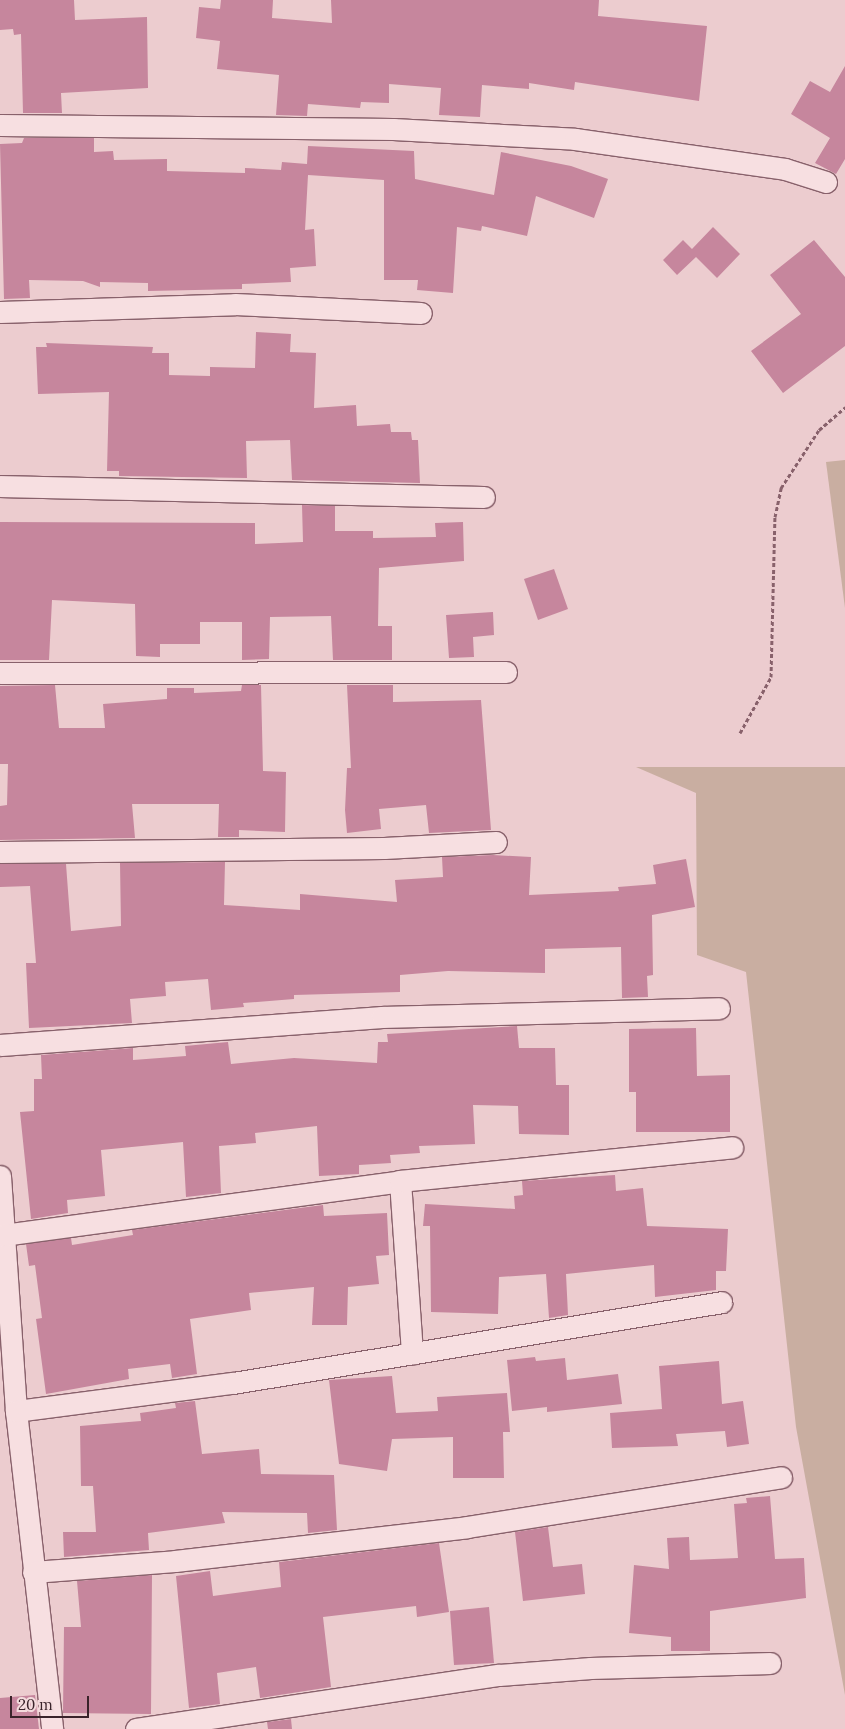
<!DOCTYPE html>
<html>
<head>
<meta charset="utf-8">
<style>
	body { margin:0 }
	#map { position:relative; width:845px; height:1729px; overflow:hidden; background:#eccccf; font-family:Lora,serif }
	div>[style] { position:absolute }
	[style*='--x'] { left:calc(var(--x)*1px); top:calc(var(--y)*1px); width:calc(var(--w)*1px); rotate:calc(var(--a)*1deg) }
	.green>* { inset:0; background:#c9aea1 }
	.building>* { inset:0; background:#c6869d }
	.path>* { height:3px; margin-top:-1.5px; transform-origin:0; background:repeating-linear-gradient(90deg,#88616b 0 4px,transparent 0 6.5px) }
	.roads { filter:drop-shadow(1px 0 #88616b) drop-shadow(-1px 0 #88616b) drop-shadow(0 1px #88616b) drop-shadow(0 -1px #88616b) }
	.street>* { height:21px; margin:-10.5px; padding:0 10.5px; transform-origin:10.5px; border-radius:10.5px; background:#f7dfe1 }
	span { translate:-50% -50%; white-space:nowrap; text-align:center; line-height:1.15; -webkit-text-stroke:4px #f4dbdd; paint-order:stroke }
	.scale { position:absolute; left:10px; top:1696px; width:79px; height:22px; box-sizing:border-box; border:2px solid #3a232a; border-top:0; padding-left:6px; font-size:15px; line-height:18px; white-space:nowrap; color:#3a232a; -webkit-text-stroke:4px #f4dbdd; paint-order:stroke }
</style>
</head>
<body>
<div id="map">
	<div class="green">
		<div style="clip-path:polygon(845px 460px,845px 608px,826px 462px)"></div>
		<div style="clip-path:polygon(636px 767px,845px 767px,845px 1695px,796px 1427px,746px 972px,697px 955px,696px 793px)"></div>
	</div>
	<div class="building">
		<div style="clip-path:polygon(0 0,74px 0,75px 20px,147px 17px,148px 88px,61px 93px,62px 113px,23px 113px,21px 34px,14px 35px,13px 29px,0 30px)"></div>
		<div style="clip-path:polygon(221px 0,273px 0,272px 18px,332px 23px,331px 0,599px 0,598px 16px,707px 26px,699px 101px,575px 82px,574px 90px,529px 83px,529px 89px,482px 85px,480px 117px,439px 115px,441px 88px,389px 84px,389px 103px,361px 102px,360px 108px,308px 104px,307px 116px,276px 115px,279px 75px,217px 69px,220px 41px,196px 38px,199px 7px,220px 9px)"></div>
		<div style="clip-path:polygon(845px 66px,845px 159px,836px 174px,815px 163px,830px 138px,791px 114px,810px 81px,830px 92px)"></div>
		<div style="clip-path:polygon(24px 138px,94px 138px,94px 152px,113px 151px,114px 160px,167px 159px,167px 171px,245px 173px,245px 168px,281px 170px,282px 162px,307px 164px,308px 146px,414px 151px,415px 179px,494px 195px,501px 152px,571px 166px,608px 179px,594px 218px,536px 196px,527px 236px,482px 226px,481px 231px,457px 227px,453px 293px,417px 290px,418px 280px,384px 280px,384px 180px,308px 175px,305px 230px,314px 229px,316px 266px,290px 268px,291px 282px,242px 284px,242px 289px,148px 291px,148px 283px,100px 282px,100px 287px,83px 281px,29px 280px,30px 298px,4px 299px,0 144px,22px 143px)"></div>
		<div style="clip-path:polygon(713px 227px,740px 254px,717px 278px,696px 257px,677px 275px,663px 260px,683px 240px,692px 249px)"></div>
		<div style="clip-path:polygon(814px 240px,845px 277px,845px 346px,783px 393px,751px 351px,801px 314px,770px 275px)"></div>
		<div style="clip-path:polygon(256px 332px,291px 334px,290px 352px,316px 353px,314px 408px,356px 405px,357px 426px,390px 424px,391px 432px,411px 432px,412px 440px,418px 440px,420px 483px,292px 480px,290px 440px,246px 441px,247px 478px,119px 476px,119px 471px,107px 471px,109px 392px,38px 394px,36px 347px,47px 347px,46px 343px,153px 347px,152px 353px,169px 353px,169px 375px,210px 376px,210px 367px,255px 368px)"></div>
		<div style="clip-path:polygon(302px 505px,335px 506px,335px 531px,373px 531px,373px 538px,436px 537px,435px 523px,463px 522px,464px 561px,379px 568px,378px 626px,392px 626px,392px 660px,333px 660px,331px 616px,270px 617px,269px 659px,242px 660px,242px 622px,200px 622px,200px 644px,160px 644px,160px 657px,136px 656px,135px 604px,52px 600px,49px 660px,0 660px,0 522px,255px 523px,255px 544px,303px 542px)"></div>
		<div style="clip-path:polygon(554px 569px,568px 609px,538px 620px,524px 579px)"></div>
		<div style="clip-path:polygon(493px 612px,494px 635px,473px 637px,474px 657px,449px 658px,446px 615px)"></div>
		<div style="clip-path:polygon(55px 685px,59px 728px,105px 728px,103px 704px,167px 699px,167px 688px,194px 688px,194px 693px,241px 691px,242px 685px,261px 685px,263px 771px,286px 772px,285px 832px,239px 830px,239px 837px,218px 837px,219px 804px,132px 804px,135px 838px,0 840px,0 806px,7px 805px,8px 764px,0 764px,0 686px)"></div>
		<div style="clip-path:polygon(347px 685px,393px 685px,393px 702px,481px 700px,491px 830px,429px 833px,426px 805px,379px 809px,381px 829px,347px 833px,345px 810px,347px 768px,351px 768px)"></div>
		<div style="clip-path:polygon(493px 855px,531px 857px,529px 895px,619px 891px,618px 887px,656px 884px,653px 865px,686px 859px,695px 907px,652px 915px,653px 975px,647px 976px,648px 997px,622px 998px,621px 947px,545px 949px,545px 973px,448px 971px,400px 975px,400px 992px,294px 995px,294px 999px,243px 1003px,244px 1007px,211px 1010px,208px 979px,165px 982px,166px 996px,130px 999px,132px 1023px,29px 1028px,26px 963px,36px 963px,30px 886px,0 887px,0 864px,66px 864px,71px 931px,121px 926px,120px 863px,225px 862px,224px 905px,300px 910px,300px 894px,397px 902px,395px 880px,443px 877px,442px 857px)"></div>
		<div style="clip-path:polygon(517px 1026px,519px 1048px,555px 1048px,556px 1085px,569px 1085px,569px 1135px,519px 1134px,518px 1106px,473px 1105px,475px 1144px,419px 1146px,420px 1153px,390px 1155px,391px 1163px,359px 1165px,359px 1174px,319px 1176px,317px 1126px,255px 1133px,256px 1143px,219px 1146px,221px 1193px,186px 1197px,183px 1142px,101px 1150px,105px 1196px,67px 1200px,68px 1213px,31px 1219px,20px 1112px,34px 1111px,34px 1079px,42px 1079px,41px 1055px,133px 1048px,133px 1060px,186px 1056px,185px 1046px,228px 1042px,231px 1064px,294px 1058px,377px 1063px,378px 1042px,388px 1042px,387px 1034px)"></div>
		<div style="clip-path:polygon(696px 1028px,697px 1076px,730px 1075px,730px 1132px,636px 1132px,636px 1092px,629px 1092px,629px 1029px)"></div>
		<div style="clip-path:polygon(615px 1175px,616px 1191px,643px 1188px,647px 1226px,728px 1229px,726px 1271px,716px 1271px,716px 1290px,655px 1297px,654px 1265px,566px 1274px,568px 1315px,549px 1318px,546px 1274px,499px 1277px,498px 1314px,431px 1312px,430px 1226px,423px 1226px,425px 1204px,515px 1209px,514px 1196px,523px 1195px,522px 1181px)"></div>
		<div style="clip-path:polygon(323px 1205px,324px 1216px,387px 1213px,389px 1255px,376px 1256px,379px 1284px,348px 1287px,347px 1325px,312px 1325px,314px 1287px,249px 1293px,251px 1310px,190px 1319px,197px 1374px,172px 1378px,170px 1364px,128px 1369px,129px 1379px,46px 1394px,36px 1319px,42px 1318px,35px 1265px,29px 1266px,26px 1244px,71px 1238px,72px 1245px,133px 1235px,132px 1230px)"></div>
		<div style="clip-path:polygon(535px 1357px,536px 1361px,565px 1358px,567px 1380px,618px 1374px,622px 1404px,547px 1412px,547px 1407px,512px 1411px,507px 1360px)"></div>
		<div style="clip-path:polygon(719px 1361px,722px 1404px,743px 1401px,749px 1444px,727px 1447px,725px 1431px,676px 1434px,678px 1446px,612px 1448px,610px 1413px,662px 1409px,659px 1366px)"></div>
		<div style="clip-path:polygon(392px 1376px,396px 1413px,438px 1411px,437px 1397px,507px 1393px,510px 1432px,503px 1432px,504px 1478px,453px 1478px,453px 1437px,392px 1439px,387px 1471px,339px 1464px,329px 1380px)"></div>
		<div style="clip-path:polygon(195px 1401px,202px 1454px,259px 1449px,261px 1474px,334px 1475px,337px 1530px,308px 1533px,307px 1513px,222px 1512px,225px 1523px,148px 1533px,149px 1550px,64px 1557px,63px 1532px,96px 1532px,93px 1486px,81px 1486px,80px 1426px,141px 1421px,140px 1413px,176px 1408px,175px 1403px)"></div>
		<div style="clip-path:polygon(770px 1496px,775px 1559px,804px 1558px,806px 1598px,710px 1611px,710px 1651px,671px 1651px,671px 1637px,629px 1633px,634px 1565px,669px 1569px,667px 1538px,689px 1537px,690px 1560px,738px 1558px,734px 1504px,747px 1503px,746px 1498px)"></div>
		<div style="clip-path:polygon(548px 1527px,553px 1567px,582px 1564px,585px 1594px,523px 1601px,515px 1532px)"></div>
		<div style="clip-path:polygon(439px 1543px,449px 1612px,417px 1617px,416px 1606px,323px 1617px,331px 1687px,260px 1698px,256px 1667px,217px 1673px,220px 1704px,189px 1708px,176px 1576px,210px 1571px,213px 1596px,281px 1587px,279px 1562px)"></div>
		<div style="clip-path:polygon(152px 1575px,151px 1714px,63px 1713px,64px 1627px,81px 1627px,77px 1581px)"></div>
		<div style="clip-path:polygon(489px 1607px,494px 1663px,454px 1665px,450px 1611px)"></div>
		<div style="clip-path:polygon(35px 1695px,39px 1729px,0 1729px,0 1698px)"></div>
		<div style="clip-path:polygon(291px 1719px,292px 1729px,268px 1729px,267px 1722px)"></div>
	</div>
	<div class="path">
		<div style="--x:740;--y:733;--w:64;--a:-61"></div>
		<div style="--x:771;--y:677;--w:160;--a:-88.6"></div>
		<div style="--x:775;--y:517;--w:30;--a:-78"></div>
		<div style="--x:781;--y:488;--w:69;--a:-56.8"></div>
		<div style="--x:819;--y:430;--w:35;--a:-41"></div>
	</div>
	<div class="roads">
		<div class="street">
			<div style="--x:0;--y:125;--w:393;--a:0.6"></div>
			<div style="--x:393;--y:129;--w:182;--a:3.1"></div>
			<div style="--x:575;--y:139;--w:212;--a:8.1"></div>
			<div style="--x:785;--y:169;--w:43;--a:17.6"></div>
			<div style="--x:0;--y:312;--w:235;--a:-1.9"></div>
			<div style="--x:235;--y:304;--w:186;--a:2.8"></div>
			<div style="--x:0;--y:486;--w:484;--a:1.3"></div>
			<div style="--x:0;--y:673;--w:506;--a:-0.11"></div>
			<div style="--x:0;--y:852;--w:384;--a:-0.6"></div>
			<div style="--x:384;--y:848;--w:112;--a:-3.1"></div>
			<div style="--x:0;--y:1045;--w:383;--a:-4.2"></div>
			<div style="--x:382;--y:1017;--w:337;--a:-1.5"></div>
			<div style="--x:0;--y:1176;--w:236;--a:86.1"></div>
			<div style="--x:16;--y:1411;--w:320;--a:83.5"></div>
			<div style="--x:400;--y:1181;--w:173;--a:86"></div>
			<div style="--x:3;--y:1235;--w:401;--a:-7.7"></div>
			<div style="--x:400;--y:1181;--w:334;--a:-5.8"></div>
			<div style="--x:16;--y:1411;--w:219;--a:-7.4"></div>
			<div style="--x:233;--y:1383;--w:495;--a:-9.4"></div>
			<div style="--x:33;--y:1572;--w:142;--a:-4.4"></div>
			<div style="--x:175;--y:1561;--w:294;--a:-6.6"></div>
			<div style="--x:467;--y:1527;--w:318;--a:-9"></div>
			<div style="--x:136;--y:1729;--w:367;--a:-8.5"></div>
			<div style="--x:499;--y:1675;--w:92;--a:-4.4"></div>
			<div style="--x:591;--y:1668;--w:179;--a:-1.6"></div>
		</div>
	</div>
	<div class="scale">20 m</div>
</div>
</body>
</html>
